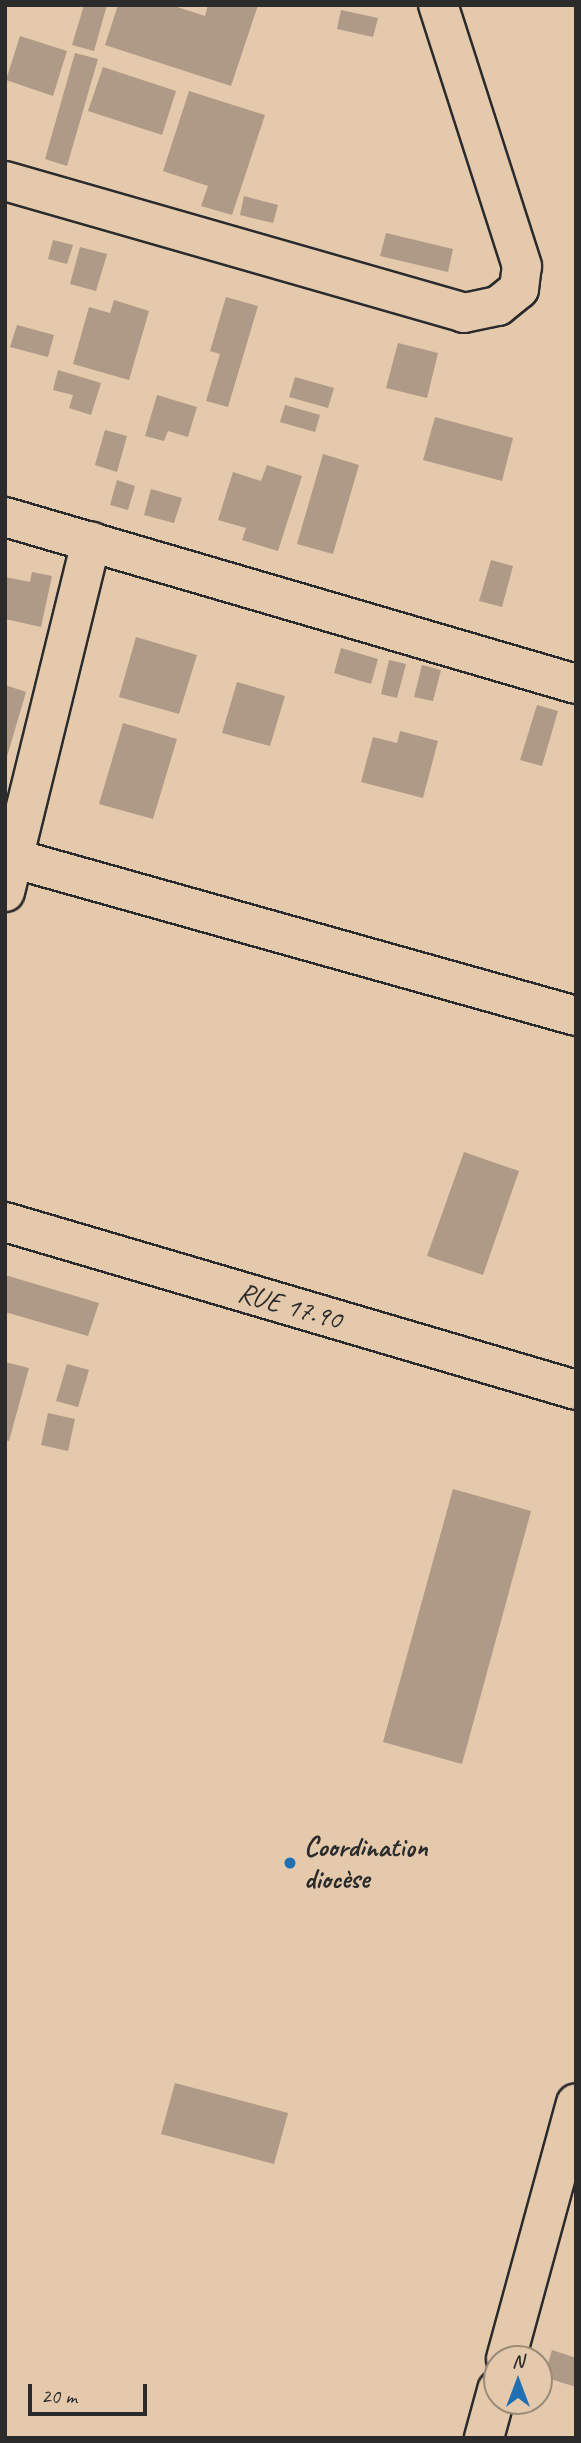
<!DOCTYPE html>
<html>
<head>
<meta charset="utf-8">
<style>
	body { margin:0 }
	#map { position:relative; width:581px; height:2443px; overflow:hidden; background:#e4c9ac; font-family:Caveat,sans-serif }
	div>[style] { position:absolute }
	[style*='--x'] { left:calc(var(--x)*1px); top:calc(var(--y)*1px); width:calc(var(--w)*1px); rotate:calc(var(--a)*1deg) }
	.building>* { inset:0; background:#ae9a86 }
	.roads { filter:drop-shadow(2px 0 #2b2b2b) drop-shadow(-2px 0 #2b2b2b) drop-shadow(0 2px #2b2b2b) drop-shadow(0 -2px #2b2b2b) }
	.street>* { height:38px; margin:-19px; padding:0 19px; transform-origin:19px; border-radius:19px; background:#e4c9ac }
	.dots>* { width:19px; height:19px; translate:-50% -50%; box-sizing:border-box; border:4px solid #e4c9ac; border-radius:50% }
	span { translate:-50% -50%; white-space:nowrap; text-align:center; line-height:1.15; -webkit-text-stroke:6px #e4c9ac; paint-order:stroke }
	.street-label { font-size:28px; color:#2b2b2b }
	.poi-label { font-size:28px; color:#2b2b2b; font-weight:700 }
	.left { translate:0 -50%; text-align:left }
	.frame { position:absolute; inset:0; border:7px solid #2b2b2b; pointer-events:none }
	.north { position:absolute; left:483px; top:2345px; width:70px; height:70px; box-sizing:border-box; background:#e4c9ac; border:2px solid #9a8a78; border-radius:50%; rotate:0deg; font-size:19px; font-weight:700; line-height:28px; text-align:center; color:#2b2b2b }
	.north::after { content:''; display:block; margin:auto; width:24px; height:32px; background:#1f6fb2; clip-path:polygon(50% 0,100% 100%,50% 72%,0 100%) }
	.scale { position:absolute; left:28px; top:2384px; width:119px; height:32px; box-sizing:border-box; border:4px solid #2b2b2b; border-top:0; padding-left:9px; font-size:21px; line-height:24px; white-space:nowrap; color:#2b2b2b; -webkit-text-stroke:5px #e4c9ac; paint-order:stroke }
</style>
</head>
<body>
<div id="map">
	<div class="building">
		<div style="clip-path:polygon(84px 5px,107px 5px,94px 51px,72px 45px)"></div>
		<div style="clip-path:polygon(118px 5px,171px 5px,205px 16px,208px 5px,258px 5px,231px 86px,105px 45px)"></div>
		<div style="clip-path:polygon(341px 10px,378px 18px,373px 37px,337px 29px)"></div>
		<div style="clip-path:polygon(20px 36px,67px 51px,53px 96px,6px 80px)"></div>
		<div style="clip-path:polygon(75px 53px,98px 59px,67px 166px,45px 159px)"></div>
		<div style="clip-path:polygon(103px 67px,176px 91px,162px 135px,88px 111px)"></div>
		<div style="clip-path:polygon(189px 91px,265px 115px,232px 215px,201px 206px,208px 186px,163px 171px)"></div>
		<div style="clip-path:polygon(244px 196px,278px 205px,273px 223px,240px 215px)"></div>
		<div style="clip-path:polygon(386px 233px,453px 249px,448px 272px,380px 256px)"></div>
		<div style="clip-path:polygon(53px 240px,73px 245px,67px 264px,48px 259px)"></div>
		<div style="clip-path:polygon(80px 247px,107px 254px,96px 291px,70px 284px)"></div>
		<div style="clip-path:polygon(226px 297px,258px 306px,228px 407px,206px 401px,220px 354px,210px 351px)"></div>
		<div style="clip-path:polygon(114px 300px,149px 311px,129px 380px,73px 364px,89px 307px,110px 313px)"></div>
		<div style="clip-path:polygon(17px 325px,54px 335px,48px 357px,10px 347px)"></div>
		<div style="clip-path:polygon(398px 343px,438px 353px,427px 398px,386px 388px)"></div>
		<div style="clip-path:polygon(58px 370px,101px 383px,91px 415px,69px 408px,73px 395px,53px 390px)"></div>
		<div style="clip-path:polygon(295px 377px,334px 388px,328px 408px,289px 397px)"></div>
		<div style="clip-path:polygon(157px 395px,197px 407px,188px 437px,168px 431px,164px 441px,145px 436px)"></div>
		<div style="clip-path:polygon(285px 405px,320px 415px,315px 432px,280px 422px)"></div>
		<div style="clip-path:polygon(435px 417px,513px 438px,502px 481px,423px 460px)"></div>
		<div style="clip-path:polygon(105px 430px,127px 436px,117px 472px,95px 465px)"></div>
		<div style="clip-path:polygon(323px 454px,359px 465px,333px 554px,297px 544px)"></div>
		<div style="clip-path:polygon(267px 465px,302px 476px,278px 551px,242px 540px,246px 528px,218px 520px,233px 472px,261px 481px)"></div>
		<div style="clip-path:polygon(117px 480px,135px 486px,128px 510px,110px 505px)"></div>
		<div style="clip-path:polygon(151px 489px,182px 498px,174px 523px,144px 515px)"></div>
		<div style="clip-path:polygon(491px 560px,513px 566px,502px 607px,479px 601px)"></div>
		<div style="clip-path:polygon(32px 572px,52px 576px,41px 627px,5px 619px,5px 577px,30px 582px)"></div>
		<div style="clip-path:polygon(136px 637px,197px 655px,179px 714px,119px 697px)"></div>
		<div style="clip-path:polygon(341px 648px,378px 659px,371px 684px,334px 673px)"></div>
		<div style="clip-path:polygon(389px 660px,406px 664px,397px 698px,381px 694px)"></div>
		<div style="clip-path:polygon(422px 665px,441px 670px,433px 701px,414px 697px)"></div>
		<div style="clip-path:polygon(237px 682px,285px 696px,270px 746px,222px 733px)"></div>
		<div style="clip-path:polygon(5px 685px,26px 692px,6px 760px,5px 760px)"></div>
		<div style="clip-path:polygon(537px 705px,558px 711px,542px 766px,520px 760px)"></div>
		<div style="clip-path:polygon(123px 723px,177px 739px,153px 819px,99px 804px)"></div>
		<div style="clip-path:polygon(400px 731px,438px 741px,423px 798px,361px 782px,373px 737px,397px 743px)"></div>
		<div style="clip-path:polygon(464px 1152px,519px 1171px,483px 1275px,427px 1256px)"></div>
		<div style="clip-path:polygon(5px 1275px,99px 1303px,88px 1336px,5px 1312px)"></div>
		<div style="clip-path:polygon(5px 1362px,29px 1368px,9px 1441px,5px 1440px)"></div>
		<div style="clip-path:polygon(67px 1364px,89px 1370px,78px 1407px,56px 1401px)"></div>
		<div style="clip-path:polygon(48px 1413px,75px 1419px,68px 1451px,41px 1445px)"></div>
		<div style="clip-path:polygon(453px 1489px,531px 1511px,462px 1764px,383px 1742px)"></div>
		<div style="clip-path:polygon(175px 2083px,288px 2113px,274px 2164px,161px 2134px)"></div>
		<div style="clip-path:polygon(552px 2350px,576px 2358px,576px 2387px,544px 2377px)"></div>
	</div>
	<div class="roads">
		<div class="street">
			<div style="--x:5;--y:181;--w:478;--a:16"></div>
			<div style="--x:464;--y:313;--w:35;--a:-12"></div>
			<div style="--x:498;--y:306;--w:27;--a:-39"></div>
			<div style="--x:519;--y:289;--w:23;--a:-83"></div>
			<div style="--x:522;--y:266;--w:274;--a:-107.8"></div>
			<div style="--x:5;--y:517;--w:595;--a:16.3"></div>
			<div style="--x:5;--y:856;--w:593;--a:15.65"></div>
			<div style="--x:5;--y:892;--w:361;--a:-76.2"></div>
			<div style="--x:5;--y:1222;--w:595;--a:16.39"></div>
			<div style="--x:506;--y:2359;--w:265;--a:-74.7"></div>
			<div style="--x:484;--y:2438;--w:50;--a:-74.8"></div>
		</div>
	</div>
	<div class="dots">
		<div style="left:290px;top:1863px;background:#1f6fb2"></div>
	</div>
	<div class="street-label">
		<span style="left:290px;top:1306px;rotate:16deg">RUE 17.90</span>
	</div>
	<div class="poi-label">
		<span class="left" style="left:304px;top:1863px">Coordination<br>diocèse</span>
	</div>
	<div class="frame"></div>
	<div class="north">N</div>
	<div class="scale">20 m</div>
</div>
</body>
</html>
